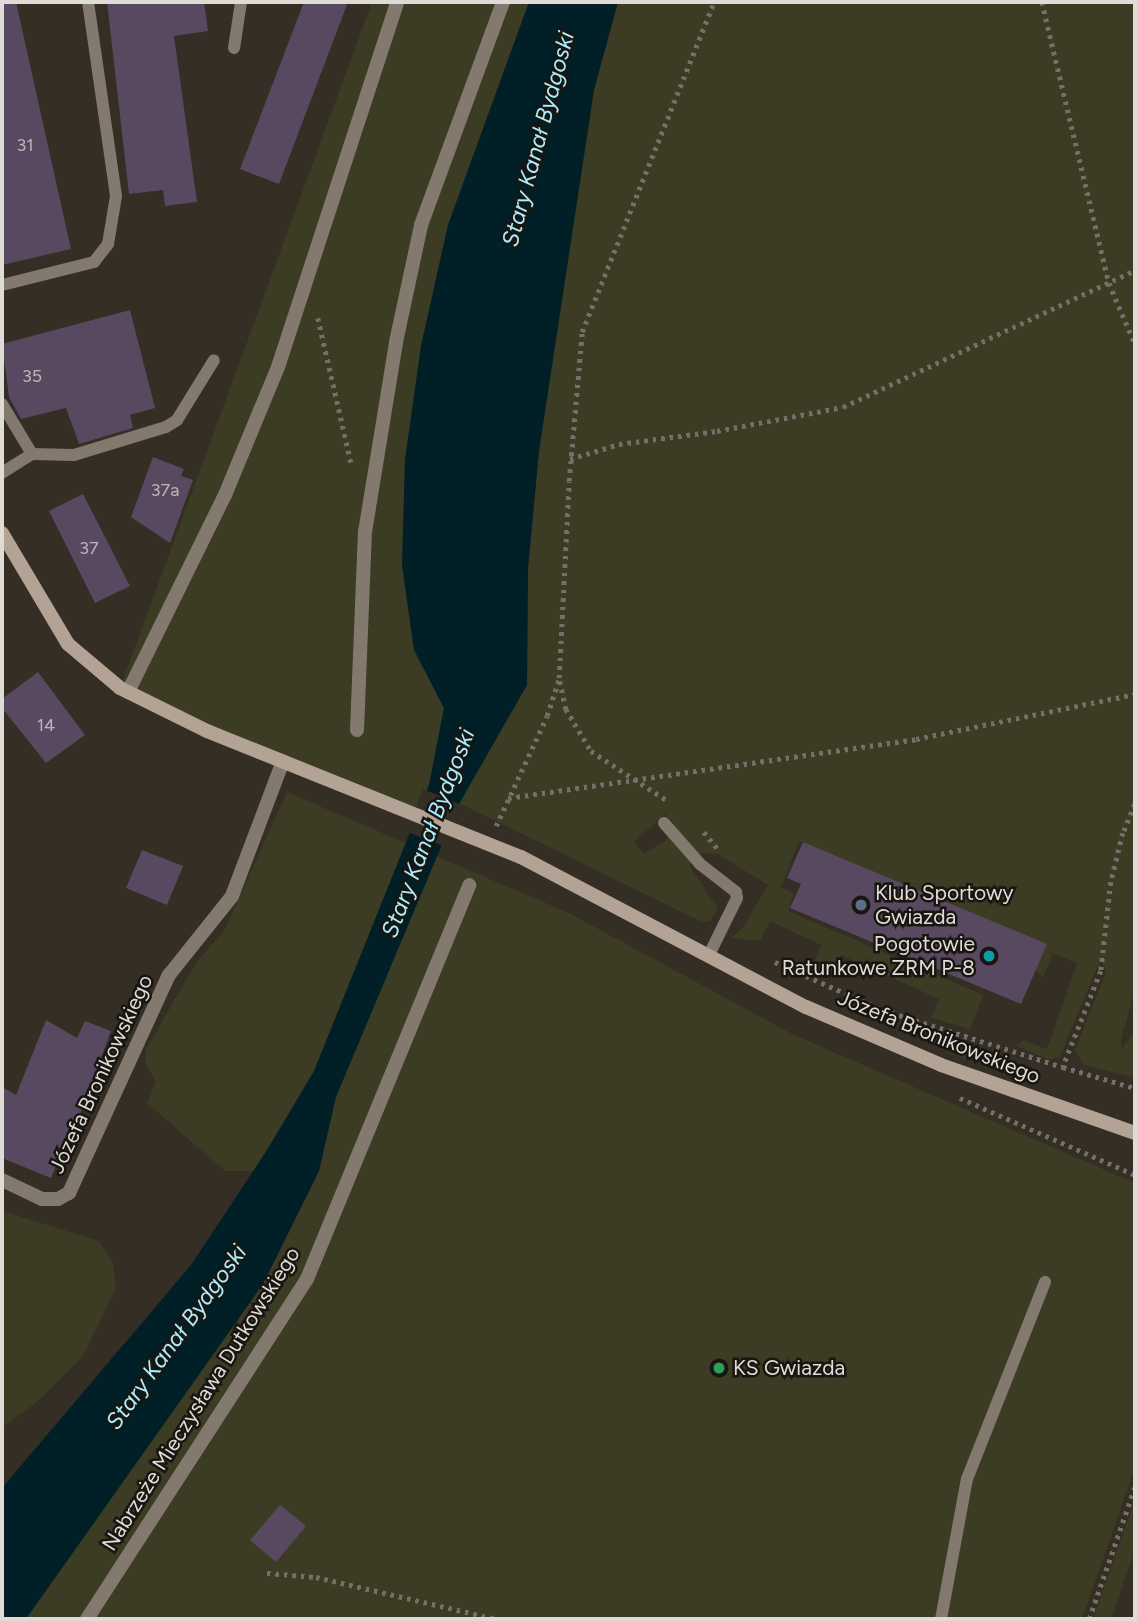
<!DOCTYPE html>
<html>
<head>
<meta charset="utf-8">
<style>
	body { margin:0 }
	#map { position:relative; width:1137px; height:1621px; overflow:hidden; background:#342e24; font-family:Figtree,sans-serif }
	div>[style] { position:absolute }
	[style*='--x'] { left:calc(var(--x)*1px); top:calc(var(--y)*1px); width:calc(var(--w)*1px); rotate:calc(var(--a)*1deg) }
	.green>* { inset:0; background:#3b3c23 }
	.water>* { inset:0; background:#001f26 }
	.pier>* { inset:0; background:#342e24 }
	.building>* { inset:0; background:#584960 }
	.path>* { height:4.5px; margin-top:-2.25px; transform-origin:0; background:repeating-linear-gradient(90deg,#756f67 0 3.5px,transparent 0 8.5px) }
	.lane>* { height:12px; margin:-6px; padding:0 6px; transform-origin:6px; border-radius:6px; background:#83796f }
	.street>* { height:14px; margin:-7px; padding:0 7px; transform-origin:7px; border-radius:7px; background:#83796f }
	.secondary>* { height:14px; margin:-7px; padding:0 7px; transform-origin:7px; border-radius:7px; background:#b2a394 }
	.dots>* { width:19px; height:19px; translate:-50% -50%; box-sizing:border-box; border:4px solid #191612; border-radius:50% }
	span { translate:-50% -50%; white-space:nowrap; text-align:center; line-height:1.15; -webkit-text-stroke:5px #191612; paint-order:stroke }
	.number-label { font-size:18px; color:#bdb6b8 }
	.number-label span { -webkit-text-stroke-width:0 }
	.poi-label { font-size:21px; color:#dfdbd5 }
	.left { translate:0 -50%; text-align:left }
	.right { translate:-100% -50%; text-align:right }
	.street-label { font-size:21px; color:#dfdbd5 }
	.water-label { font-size:23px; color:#a9edff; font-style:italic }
	.frame { position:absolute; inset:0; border:4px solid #dfdbd5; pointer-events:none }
</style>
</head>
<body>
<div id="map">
	<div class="green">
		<div style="clip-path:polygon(372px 2px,529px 2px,448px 225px,421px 346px,405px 460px,402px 565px,414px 650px,444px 708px,429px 785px,417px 815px,120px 688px)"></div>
		<div style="clip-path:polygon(evenodd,618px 2px,1135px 2px,1135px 989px,1121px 1041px,1122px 1048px,1135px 1031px,1135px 1078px,1084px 1065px,1075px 1050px,1106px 972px,1101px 959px,1060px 1056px,1051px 1060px,1016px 1046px,1023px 1040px,1047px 1049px,1077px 963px,1053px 953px,1043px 977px,956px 907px,799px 841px,781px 887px,794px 894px,788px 911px,983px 995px,970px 1029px,931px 1018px,939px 999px,841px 955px,830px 975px,813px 967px,821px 945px,770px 921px,760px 941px,731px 938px,744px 926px,768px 885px,718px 854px,701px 853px,689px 865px,718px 909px,709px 922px,700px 921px,459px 803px,527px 685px,528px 568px,539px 451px,594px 90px,618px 2px,665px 814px,673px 823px,666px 840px,644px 854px,634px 842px,665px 814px)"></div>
		<div style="clip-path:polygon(287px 792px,569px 913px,792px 1034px,1135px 1183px,1135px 1468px,1082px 1619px,25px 1619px,263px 1284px,319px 1171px,225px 1171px,147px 1103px,156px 1082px,145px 1063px,146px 1049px,198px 960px,224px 931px)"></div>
		<div style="clip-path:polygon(930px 1032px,992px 1054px,981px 1062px,957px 1056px,937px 1047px)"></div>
		<div style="clip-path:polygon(2px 1211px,99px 1241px,113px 1263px,116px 1289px,83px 1356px,37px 1402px,2px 1428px)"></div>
		<div style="clip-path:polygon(1135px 1499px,1135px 1550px,1111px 1619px,1093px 1619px)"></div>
	</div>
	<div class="water">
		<div style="clip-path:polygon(529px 2px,618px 2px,594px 90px,539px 451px,528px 568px,527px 685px,459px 804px,336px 1097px,319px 1171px,263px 1284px,26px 1619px,2px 1619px,2px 1488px,191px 1265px,267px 1150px,314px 1071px,429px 785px,444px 708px,414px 650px,402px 565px,405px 460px,421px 346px,448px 225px)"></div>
	</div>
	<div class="pier">
		<div style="clip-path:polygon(423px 789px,462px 805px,446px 847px,407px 832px)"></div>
	</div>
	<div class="building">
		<div style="clip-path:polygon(2px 2px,16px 2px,71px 249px,2px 265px)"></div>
		<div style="clip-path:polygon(107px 2px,204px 2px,208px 31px,174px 36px,197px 202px,165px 206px,163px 190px,129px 194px)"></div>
		<div style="clip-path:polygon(304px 2px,348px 2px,279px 184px,240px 169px)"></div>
		<div style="clip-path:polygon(130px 310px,155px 408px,130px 415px,133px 428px,79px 444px,66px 408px,21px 419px,9px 397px,2px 344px)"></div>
		<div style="clip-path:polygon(153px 457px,184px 469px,181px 476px,193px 480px,170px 543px,131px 517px)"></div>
		<div style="clip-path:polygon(83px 494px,130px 586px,95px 603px,49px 511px)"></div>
		<div style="clip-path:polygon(38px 672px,85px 735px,46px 763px,2px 708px,2px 699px)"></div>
		<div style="clip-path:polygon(803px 842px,1047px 944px,1021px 1004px,790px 908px,801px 884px,787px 878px)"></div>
		<div style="clip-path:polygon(142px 850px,183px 866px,167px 905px,126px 888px)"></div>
		<div style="clip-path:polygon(46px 1020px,77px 1038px,85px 1021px,111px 1031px,64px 1157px,60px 1156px,51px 1178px,2px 1158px,2px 1087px,16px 1095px)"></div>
		<div style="clip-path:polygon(280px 1505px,306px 1526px,276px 1562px,250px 1540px)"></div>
	</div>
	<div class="path">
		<div style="--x:1042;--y:2;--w:289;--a:76.6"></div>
		<div style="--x:1109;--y:283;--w:66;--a:66.9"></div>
		<div style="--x:318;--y:318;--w:152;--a:77.1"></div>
		<div style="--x:570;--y:459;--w:51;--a:-17"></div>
		<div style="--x:619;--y:444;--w:99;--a:-7.6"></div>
		<div style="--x:717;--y:431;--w:128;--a:-10.8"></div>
		<div style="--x:843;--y:407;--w:323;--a:-25.1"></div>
		<div style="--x:560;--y:681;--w:29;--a:78"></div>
		<div style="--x:566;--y:709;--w:49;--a:59.2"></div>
		<div style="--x:591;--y:751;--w:92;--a:33"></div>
		<div style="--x:508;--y:798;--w:412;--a:-8.2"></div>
		<div style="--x:916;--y:739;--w:224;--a:-11.6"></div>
		<div style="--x:1135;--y:804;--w:31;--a:112"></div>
		<div style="--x:1123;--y:833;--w:50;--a:103.8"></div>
		<div style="--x:1111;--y:882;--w:90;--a:96.4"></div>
		<div style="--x:1101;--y:971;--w:103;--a:111.6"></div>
		<div style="--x:1063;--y:1067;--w:75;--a:16.3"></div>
		<div style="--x:496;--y:826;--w:121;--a:-65.1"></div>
		<div style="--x:547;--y:716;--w:40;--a:-72"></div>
		<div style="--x:559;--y:678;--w:197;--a:-87.1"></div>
		<div style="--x:569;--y:481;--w:150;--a:-85"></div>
		<div style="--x:582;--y:332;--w:355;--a:-68.2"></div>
		<div style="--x:704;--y:832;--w:22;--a:51"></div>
		<div style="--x:775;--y:962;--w:118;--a:24"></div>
		<div style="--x:883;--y:1010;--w:189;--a:17.6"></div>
		<div style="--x:960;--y:1098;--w:191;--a:23.7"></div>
		<div style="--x:267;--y:1573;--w:49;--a:4.7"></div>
		<div style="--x:316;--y:1577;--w:185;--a:13.1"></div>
		<div style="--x:1089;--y:1619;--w:141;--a:-70.9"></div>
	</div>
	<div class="lane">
		<div style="--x:234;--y:48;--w:47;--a:-81.3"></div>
		<div style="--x:2;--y:285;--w:95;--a:-14"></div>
		<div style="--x:94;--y:262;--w:23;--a:-52"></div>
		<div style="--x:108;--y:244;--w:49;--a:-80.5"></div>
		<div style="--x:116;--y:196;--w:196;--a:-98.2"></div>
		<div style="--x:2;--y:404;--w:58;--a:59"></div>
		<div style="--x:32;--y:454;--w:36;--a:148"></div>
		<div style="--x:32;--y:454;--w:42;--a:1.4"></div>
		<div style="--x:74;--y:455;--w:96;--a:-16.9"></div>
		<div style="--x:166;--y:427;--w:13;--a:-32"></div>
		<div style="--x:177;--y:420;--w:70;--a:-58.3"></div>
		<div style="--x:664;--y:823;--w:55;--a:48.7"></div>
		<div style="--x:700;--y:864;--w:46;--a:37.9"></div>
		<div style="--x:736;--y:892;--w:6;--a:81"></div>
		<div style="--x:737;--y:898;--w:64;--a:116.2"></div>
		<div style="--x:941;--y:1619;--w:142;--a:-79.5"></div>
		<div style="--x:967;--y:1479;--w:212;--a:-68.4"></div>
	</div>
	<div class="street">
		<div style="--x:128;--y:692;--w:220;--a:-63.8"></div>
		<div style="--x:225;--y:495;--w:139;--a:-67.5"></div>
		<div style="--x:278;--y:367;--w:384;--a:-71.9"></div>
		<div style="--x:357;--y:730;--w:198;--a:-87.7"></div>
		<div style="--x:365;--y:532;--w:193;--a:-80.7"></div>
		<div style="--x:396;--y:342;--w:120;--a:-77.9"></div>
		<div style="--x:421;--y:225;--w:238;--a:-69.8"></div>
		<div style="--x:2;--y:1180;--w:44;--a:25.4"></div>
		<div style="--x:42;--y:1199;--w:16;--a:0"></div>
		<div style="--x:58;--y:1199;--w:13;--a:-29"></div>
		<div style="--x:69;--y:1193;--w:240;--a:-65.4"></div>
		<div style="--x:169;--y:975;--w:101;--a:-51.4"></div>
		<div style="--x:232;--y:896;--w:144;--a:-69.3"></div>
		<div style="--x:87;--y:1619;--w:405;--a:-57.1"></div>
		<div style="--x:307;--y:1279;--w:426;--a:-67.6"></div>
	</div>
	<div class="secondary">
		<div style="--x:2;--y:533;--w:129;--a:59.3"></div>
		<div style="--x:68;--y:644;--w:68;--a:40.2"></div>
		<div style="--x:120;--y:688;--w:97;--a:26.3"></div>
		<div style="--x:207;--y:731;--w:338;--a:21.9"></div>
		<div style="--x:521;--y:857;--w:322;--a:27.8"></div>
		<div style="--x:806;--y:1007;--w:147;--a:23.2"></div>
		<div style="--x:941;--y:1065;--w:206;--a:19.3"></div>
	</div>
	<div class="dots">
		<div style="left:861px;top:905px;background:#5c6f8a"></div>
		<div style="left:989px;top:956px;background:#0f9aa8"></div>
		<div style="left:719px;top:1368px;background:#2e9e5b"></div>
	</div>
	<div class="number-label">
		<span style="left:25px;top:145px">31</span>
		<span style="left:32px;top:376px">35</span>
		<span style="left:165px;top:490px">37a</span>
		<span style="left:89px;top:548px">37</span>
		<span style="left:46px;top:725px">14</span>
	</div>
	<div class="poi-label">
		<span class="left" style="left:875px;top:905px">Klub Sportowy<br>Gwiazda</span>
		<span class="right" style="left:975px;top:956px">Pogotowie<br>Ratunkowe ZRM P-8</span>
		<span class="left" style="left:733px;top:1368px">KS Gwiazda</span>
	</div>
	<div class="street-label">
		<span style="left:939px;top:1037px;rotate:22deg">Józefa Bronikowskiego</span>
		<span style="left:101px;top:1074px;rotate:-65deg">Józefa Bronikowskiego</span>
		<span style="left:201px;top:1399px;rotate:-58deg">Nabrzeże Mieczysława Dutkowskiego</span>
	</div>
	<div class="water-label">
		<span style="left:538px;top:139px;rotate:-75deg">Stary Kanał Bydgoski</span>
		<span style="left:428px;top:833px;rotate:-69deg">Stary Kanał Bydgoski</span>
		<span style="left:176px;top:1337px;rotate:-54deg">Stary Kanał Bydgoski</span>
	</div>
	<div class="frame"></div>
</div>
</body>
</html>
